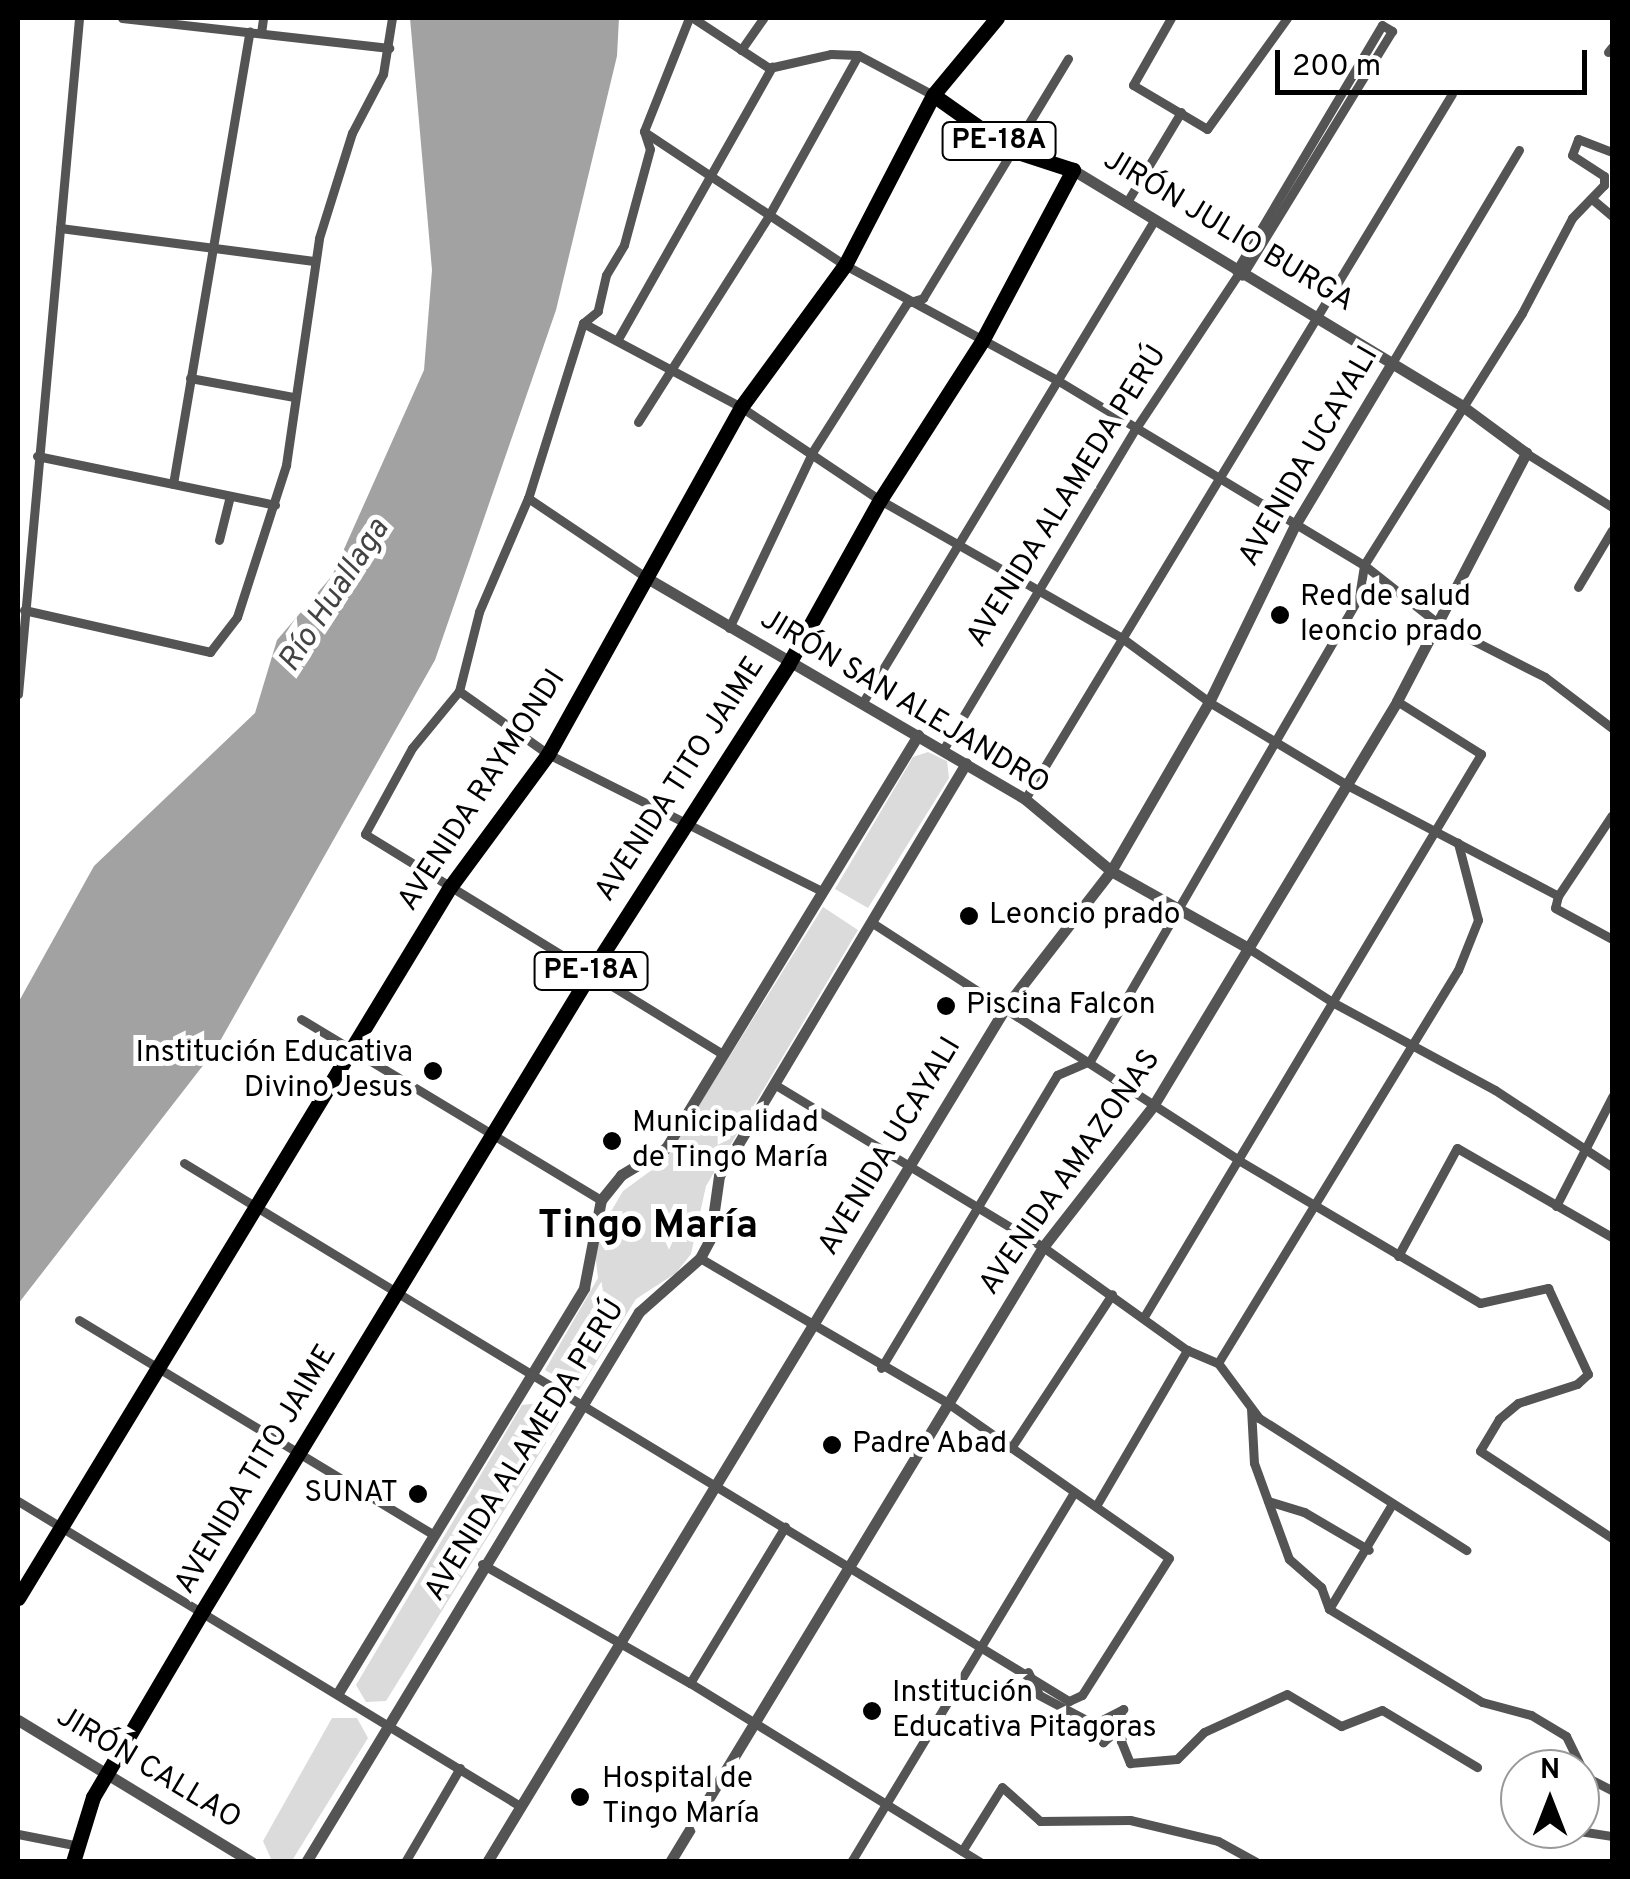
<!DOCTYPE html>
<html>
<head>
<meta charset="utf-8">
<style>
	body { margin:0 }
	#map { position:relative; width:1630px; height:1879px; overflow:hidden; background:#fff; font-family:Overpass,sans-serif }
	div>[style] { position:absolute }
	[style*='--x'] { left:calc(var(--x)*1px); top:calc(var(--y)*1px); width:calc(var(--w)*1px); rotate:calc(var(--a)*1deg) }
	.green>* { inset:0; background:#dbdbdb }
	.water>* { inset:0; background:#a2a2a2 }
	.minor>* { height:9px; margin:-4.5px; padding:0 4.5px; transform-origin:4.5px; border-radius:4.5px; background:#545454 }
	.tertiary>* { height:11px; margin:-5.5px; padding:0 5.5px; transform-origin:5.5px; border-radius:5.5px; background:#545454 }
	.trunk>* { height:15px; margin:-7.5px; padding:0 7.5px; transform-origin:7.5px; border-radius:7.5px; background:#000 }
	.dots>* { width:28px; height:28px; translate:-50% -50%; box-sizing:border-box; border:5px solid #fff; border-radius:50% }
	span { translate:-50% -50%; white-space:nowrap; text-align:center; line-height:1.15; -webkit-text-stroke:10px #fff; paint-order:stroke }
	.shield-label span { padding:2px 8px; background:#fff; border:2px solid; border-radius:8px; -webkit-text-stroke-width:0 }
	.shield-label { font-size:28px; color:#000; font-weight:700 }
	.street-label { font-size:30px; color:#000 }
	.poi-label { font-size:30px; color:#000 }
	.left { translate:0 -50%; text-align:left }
	.right { translate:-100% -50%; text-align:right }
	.water-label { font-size:32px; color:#434343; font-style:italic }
	.district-label { font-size:40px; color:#000; font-weight:700 }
	.frame { position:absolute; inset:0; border:20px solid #000; pointer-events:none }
	.north { position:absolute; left:1500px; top:1749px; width:100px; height:100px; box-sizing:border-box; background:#fff; border:2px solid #999; border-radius:50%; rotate:0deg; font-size:28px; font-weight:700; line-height:40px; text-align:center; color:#000 }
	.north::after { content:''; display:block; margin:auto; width:35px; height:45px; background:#000; clip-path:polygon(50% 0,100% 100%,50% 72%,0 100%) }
	.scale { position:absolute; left:1275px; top:50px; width:312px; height:45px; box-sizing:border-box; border:5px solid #000; border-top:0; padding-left:12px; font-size:30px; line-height:35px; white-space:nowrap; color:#000; -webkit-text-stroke:8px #fff; paint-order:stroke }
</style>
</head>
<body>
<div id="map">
	<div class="green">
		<div style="clip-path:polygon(928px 752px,947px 761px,949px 778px,868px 908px,835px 889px,913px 757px)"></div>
		<div style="clip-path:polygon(823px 907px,858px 930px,706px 1186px,691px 1254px,676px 1273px,636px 1299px,579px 1390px,545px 1370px,598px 1278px,595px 1252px,603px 1225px,623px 1191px,664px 1161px)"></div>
		<div style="clip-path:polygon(549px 1402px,559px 1422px,386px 1701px,366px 1702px,356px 1685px,522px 1405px)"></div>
		<div style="clip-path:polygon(332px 1718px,357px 1718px,368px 1738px,293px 1859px,271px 1859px,263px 1841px)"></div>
	</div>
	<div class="water">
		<div style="clip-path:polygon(410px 18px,619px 18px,617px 56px,556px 310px,435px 660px,215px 1050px,18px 1304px,18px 1003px,94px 866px,255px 713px,277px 640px,332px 576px,424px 370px,432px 270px)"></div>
	</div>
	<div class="minor">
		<div style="--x:122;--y:18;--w:269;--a:6.4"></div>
		<div style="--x:689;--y:18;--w:122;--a:111.7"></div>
		<div style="--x:644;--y:131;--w:19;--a:72"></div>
		<div style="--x:650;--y:149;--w:99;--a:105.2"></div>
		<div style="--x:624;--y:245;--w:35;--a:121"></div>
		<div style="--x:606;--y:275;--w:37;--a:103"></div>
		<div style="--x:598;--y:311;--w:19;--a:141"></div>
		<div style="--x:583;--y:323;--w:183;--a:107.4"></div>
		<div style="--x:528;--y:498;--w:124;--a:113.3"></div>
		<div style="--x:479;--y:612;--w:81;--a:104.2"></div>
		<div style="--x:459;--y:691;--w:74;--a:129.5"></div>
		<div style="--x:412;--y:748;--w:98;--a:118.7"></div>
		<div style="--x:365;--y:834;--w:420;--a:31.6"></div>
		<div style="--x:693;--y:18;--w:91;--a:33.3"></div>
		<div style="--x:769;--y:68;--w:64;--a:-12.7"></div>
		<div style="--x:831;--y:54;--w:27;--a:2"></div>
		<div style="--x:858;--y:55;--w:85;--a:28.1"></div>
		<div style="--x:1171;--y:18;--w:77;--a:119.6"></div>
		<div style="--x:1133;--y:85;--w:86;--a:30.7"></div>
		<div style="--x:1207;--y:129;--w:137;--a:-54.2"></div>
		<div style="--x:261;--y:33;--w:15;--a:-82"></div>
		<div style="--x:741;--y:50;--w:39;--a:-55"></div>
		<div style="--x:1608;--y:52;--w:6;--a:-51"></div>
		<div style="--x:646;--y:133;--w:239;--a:33.6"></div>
		<div style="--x:845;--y:265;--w:241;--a:28.5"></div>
		<div style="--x:1057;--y:380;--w:358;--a:31.1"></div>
		<div style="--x:1364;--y:565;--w:90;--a:38.3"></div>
		<div style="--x:1435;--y:621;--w:123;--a:27"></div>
		<div style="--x:1545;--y:677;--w:84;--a:37.3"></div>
		<div style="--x:1592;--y:199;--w:26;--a:40"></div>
		<div style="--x:1127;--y:202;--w:105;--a:-59"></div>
		<div style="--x:60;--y:228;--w:256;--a:7.4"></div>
		<div style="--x:1236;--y:271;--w:286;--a:-59.3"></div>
		<div style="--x:1382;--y:25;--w:12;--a:31"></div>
		<div style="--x:1392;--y:31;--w:287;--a:121.5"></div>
		<div style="--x:583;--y:323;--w:179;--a:28"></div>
		<div style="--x:741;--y:407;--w:167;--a:33.8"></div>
		<div style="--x:880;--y:500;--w:279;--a:29.7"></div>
		<div style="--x:1122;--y:638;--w:108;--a:36.3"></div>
		<div style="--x:1209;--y:702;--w:161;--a:31"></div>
		<div style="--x:1347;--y:785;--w:238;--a:27.7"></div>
		<div style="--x:1558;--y:896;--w:12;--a:104"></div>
		<div style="--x:1555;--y:908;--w:65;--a:28.5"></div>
		<div style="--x:618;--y:339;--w:313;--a:-60.5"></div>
		<div style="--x:1392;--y:363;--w:248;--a:-59.2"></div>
		<div style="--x:190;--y:378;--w:106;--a:10.4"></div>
		<div style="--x:638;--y:422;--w:243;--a:-57.6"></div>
		<div style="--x:768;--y:217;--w:185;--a:-60.9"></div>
		<div style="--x:1526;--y:453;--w:102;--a:32.1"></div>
		<div style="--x:37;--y:456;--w:243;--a:11.6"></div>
		<div style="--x:173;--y:484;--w:459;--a:-80.4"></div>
		<div style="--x:528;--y:498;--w:143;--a:33.9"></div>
		<div style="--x:219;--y:540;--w:45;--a:-76"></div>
		<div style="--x:1578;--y:587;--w:66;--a:-59.2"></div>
		<div style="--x:24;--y:610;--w:191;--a:12.7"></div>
		<div style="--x:210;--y:652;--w:44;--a:-52.4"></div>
		<div style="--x:237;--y:617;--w:160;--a:-72.1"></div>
		<div style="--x:286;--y:465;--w:229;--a:-81.7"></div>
		<div style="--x:319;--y:238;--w:110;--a:-72.6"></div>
		<div style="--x:352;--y:133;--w:67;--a:-62.3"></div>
		<div style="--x:383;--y:74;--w:57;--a:-80.9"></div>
		<div style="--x:729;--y:628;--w:196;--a:-64.6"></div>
		<div style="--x:813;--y:451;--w:175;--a:-57.6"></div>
		<div style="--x:907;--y:303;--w:17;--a:-17"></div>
		<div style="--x:923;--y:298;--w:280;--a:-58.8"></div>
		<div style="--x:459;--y:691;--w:109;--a:35.3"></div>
		<div style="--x:548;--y:754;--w:305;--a:26.6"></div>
		<div style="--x:18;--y:694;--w:679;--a:-84.84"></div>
		<div style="--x:863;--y:702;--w:564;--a:-58.84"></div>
		<div style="--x:943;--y:750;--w:375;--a:-59.1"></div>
		<div style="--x:1136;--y:428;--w:186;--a:-56.4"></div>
		<div style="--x:1025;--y:799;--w:824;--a:-58.8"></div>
		<div style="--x:1558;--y:896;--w:97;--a:-56.3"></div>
		<div style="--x:871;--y:922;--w:440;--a:32.9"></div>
		<div style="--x:1240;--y:1161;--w:279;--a:30.6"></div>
		<div style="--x:1480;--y:1303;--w:70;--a:-12.4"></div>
		<div style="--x:1548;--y:1288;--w:95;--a:65.1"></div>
		<div style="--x:1588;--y:1374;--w:15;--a:138"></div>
		<div style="--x:1577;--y:1384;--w:62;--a:162.1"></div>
		<div style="--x:1518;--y:1403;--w:25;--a:140"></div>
		<div style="--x:1499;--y:1419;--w:37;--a:121"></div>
		<div style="--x:1480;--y:1451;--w:158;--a:33.4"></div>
		<div style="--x:1248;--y:948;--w:102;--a:32.6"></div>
		<div style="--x:1334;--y:1003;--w:183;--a:28.4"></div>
		<div style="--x:1495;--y:1090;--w:140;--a:33.3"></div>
		<div style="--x:301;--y:1019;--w:350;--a:31.1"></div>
		<div style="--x:774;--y:1084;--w:315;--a:31.2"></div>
		<div style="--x:1043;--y:1247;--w:177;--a:35.6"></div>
		<div style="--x:1187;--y:1350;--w:34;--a:23"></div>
		<div style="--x:1218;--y:1363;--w:69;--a:53.3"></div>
		<div style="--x:1259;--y:1418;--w:246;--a:32.5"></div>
		<div style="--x:184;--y:1163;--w:1036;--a:31.3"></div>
		<div style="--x:1069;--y:1701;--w:14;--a:-25"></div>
		<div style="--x:1082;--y:1695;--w:162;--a:-57.6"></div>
		<div style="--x:1169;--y:1558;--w:270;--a:-145"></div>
		<div style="--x:948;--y:1403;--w:287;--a:-149.7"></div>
		<div style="--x:1556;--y:1206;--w:123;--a:-62.8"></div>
		<div style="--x:1398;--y:1256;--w:123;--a:-61.4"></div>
		<div style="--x:1457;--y:1148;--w:179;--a:29.9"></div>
		<div style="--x:1145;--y:1315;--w:654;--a:-59.08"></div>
		<div style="--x:1481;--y:754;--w:99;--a:-147.8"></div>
		<div style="--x:79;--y:1320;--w:413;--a:31.2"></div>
		<div style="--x:1218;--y:1363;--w:460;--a:-58.6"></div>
		<div style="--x:1458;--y:970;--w:54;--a:-68.2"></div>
		<div style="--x:1478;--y:920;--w:80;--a:-104.6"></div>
		<div style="--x:881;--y:1368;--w:342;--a:-59"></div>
		<div style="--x:1057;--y:1075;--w:36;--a:-23"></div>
		<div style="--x:1090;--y:1061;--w:536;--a:-59.9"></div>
		<div style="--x:1359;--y:597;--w:32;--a:-81"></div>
		<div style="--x:1364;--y:565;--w:297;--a:-57.9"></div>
		<div style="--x:1522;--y:313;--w:107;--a:-62.2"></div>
		<div style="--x:1572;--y:218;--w:46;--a:-45.9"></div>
		<div style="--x:1604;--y:185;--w:9;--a:-90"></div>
		<div style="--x:1604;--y:176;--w:38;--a:-147"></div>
		<div style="--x:1572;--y:155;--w:17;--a:-69"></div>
		<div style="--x:1578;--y:139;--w:36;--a:21"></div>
		<div style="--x:1251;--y:1408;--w:55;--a:86.9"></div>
		<div style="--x:1254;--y:1463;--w:102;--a:70"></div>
		<div style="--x:1289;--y:1559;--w:43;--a:41.2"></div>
		<div style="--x:1321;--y:1587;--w:23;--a:70"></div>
		<div style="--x:1329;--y:1609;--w:179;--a:31.3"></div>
		<div style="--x:1482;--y:1702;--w:51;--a:14.9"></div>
		<div style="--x:1531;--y:1715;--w:41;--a:31"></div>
		<div style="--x:1566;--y:1736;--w:46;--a:64"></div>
		<div style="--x:1586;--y:1777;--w:29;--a:27"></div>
		<div style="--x:1011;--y:1448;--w:184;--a:-56.7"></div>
		<div style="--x:18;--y:1501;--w:587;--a:31.28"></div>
		<div style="--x:1268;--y:1501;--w:38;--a:17"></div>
		<div style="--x:1304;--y:1512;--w:75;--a:30.3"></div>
		<div style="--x:1096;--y:1506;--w:181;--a:-59.7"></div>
		<div style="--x:482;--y:1564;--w:240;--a:29.8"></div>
		<div style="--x:690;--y:1683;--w:341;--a:31.7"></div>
		<div style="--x:1329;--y:1609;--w:120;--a:-59"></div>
		<div style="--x:1028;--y:1672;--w:25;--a:64"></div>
		<div style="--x:1039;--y:1695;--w:62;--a:27.8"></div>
		<div style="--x:1094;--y:1724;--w:33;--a:-27"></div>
		<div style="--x:1123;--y:1709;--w:39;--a:121"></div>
		<div style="--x:1103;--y:1742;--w:30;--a:-41"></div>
		<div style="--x:1126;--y:1722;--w:20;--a:105"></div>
		<div style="--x:1121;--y:1741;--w:24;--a:68"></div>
		<div style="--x:1130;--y:1763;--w:47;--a:-4.9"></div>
		<div style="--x:1177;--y:1759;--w:38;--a:-45"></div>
		<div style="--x:1204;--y:1732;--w:91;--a:-24.6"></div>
		<div style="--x:1287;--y:1694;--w:63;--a:30.7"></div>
		<div style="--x:1341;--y:1726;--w:44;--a:-21.3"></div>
		<div style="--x:1382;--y:1710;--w:111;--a:31"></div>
		<div style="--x:690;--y:1683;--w:183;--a:-58.7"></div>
		<div style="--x:1566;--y:1829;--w:47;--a:8.7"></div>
		<div style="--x:18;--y:1834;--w:57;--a:11.1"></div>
		<div style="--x:962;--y:1851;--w:75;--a:-58"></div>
		<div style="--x:1002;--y:1787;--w:51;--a:41.8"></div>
		<div style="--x:1040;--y:1821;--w:90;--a:-0.6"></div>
		<div style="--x:1130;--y:1820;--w:90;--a:13.4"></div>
		<div style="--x:1218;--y:1841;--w:43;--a:28.9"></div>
		<div style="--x:405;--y:1862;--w:109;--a:-59.7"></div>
		<div style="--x:851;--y:1862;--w:432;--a:-58.9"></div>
	</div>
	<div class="tertiary">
		<div style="--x:647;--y:578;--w:438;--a:30.3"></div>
		<div style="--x:1025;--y:799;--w:112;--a:39.9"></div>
		<div style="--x:1111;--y:871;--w:157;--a:29.3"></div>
		<div style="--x:338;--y:1693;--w:474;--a:-58.7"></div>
		<div style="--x:584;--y:1288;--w:90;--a:-79.1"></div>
		<div style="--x:601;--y:1200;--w:32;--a:-51"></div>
		<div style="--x:621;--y:1175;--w:52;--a:-31"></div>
		<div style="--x:666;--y:1148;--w:484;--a:-58.6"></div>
		<div style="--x:18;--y:1720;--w:274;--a:31.3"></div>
		<div style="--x:306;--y:1862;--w:643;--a:-58.81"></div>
		<div style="--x:639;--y:1312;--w:81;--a:-41.5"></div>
		<div style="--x:700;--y:1258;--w:21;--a:-62"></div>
		<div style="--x:710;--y:1239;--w:64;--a:-81.9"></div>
		<div style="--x:719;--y:1176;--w:481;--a:-59.1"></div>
		<div style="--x:487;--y:1862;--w:1002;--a:-58.75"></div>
		<div style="--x:1007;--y:1005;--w:170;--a:-52.2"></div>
		<div style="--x:1111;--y:871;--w:195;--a:-59.9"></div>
		<div style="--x:1209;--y:702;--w:197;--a:-64.1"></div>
		<div style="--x:1295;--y:525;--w:189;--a:-59.1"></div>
		<div style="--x:670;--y:1862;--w:719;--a:-58.76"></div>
		<div style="--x:1043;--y:1247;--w:179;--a:-52"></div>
		<div style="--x:1153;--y:1106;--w:473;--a:-58.9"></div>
		<div style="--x:1397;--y:701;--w:280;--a:-62.5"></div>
		<div style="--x:1526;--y:453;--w:81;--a:-143.6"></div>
		<div style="--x:1461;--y:405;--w:454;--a:-148.8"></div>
	</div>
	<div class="trunk">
		<div style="--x:18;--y:1598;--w:832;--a:-58.72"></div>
		<div style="--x:450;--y:887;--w:165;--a:-53.6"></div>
		<div style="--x:548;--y:754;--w:397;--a:-60.9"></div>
		<div style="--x:741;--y:407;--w:176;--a:-53.8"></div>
		<div style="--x:845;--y:265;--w:191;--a:-62.6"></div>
		<div style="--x:933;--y:95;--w:100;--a:-50.3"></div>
		<div style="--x:73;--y:1862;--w:68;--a:-72.9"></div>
		<div style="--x:93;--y:1797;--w:217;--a:-59.5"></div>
		<div style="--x:203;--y:1610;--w:747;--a:-58.69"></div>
		<div style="--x:591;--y:972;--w:365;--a:-57.3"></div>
		<div style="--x:788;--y:665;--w:189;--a:-60.9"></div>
		<div style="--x:880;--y:500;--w:189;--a:-57.3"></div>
		<div style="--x:982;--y:341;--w:194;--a:-62"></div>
		<div style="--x:1073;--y:170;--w:65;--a:-162.1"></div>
		<div style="--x:1011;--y:150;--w:95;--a:-144.8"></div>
	</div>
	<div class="dots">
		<div style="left:1280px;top:615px;background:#000"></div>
		<div style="left:969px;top:916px;background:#000"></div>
		<div style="left:946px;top:1006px;background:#000"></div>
		<div style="left:433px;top:1071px;background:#000"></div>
		<div style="left:612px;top:1141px;background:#000"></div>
		<div style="left:832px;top:1445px;background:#000"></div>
		<div style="left:418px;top:1494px;background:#000"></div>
		<div style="left:872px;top:1711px;background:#000"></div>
		<div style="left:580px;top:1797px;background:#000"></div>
	</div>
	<div class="shield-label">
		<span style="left:999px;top:141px">PE-18A</span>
		<span style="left:591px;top:971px">PE-18A</span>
	</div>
	<div class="street-label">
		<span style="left:1228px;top:232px;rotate:31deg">JIRÓN JULIO BURGA</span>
		<span style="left:1310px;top:457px;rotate:-60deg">AVENIDA UCAYALI</span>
		<span style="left:1068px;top:497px;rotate:-58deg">AVENIDA ALAMEDA PERÚ</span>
		<span style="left:904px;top:703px;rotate:31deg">JIRÓN SAN ALEJANDRO</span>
		<span style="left:681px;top:780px;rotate:-57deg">AVENIDA TITO JAIME</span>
		<span style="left:483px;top:791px;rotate:-57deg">AVENIDA RAYMONDI</span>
		<span style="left:891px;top:1147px;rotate:-59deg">AVENIDA UCAYALI</span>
		<span style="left:1071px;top:1173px;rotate:-55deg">AVENIDA AMAZONAS</span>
		<span style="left:526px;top:1451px;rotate:-58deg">AVENIDA ALAMEDA PERÚ</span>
		<span style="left:257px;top:1470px;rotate:-59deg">AVENIDA TITO JAIME</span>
		<span style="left:148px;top:1769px;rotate:31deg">JIRÓN CALLAO</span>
	</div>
	<div class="poi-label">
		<span class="left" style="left:1300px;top:615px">Red de salud<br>leoncio prado</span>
		<span class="left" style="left:989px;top:916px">Leoncio prado</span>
		<span class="left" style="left:966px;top:1006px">Piscina Falcon</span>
		<span class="right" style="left:413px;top:1071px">Institución Educativa<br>Divino Jesus</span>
		<span class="left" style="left:632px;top:1141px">Municipalidad<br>de Tingo María</span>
		<span class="left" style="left:852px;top:1445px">Padre Abad</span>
		<span class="right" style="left:398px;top:1494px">SUNAT</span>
		<span class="left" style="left:892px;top:1711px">Institución<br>Educativa Pitagoras</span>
		<span class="left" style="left:602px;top:1797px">Hospital de<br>Tingo María</span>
	</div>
	<div class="water-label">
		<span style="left:335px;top:596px;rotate:-57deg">Río Huallaga</span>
	</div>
	<div class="district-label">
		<span style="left:648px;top:1227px">Tingo María</span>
	</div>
	<div class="frame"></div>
	<div class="north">N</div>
	<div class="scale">200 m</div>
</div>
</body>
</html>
